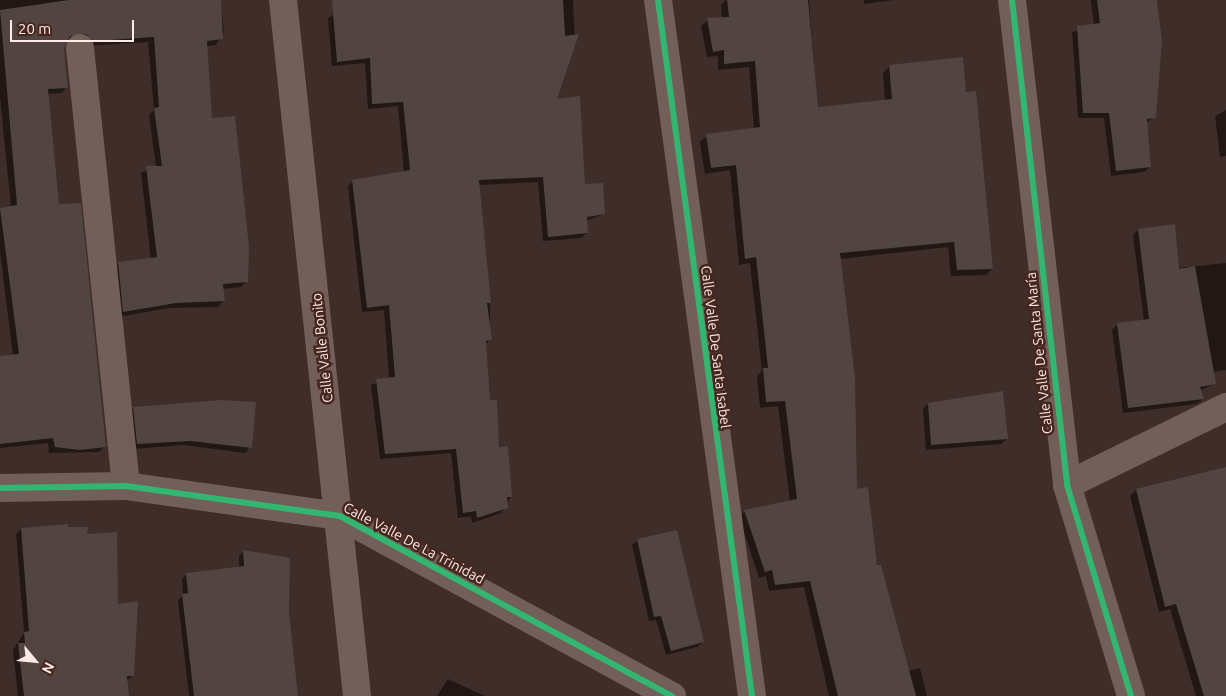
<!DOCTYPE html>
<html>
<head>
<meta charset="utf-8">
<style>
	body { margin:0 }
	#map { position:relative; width:1226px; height:696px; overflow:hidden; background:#3e2d28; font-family:Ubuntu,sans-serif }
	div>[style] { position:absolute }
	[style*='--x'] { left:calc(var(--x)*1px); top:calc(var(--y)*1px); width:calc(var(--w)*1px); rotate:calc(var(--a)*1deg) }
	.shadow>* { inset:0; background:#0007 }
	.building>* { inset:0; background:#524440 }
	.minor>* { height:28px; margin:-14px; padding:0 14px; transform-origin:14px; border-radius:14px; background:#725f5a }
	.cycleway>* { height:6px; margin:-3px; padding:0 3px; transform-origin:3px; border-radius:3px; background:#33b770 }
	span { translate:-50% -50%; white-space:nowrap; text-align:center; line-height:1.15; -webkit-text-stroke:5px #462720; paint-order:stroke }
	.street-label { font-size:14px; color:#ffeae5 }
	.north { position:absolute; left:10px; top:636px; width:50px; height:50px; -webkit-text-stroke:4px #462720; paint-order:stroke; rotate:118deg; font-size:14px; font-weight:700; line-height:20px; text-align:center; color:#ffeae5 }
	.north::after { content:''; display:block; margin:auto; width:18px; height:22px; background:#ffeae5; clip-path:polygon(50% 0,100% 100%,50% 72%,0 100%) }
	.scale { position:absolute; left:10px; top:20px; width:124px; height:22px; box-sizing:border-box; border:2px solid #ffeae5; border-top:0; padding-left:6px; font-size:15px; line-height:18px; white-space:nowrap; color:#ffeae5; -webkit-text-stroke:4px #462720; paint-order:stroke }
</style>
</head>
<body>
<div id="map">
	<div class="shadow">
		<div style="clip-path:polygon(0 0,220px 0,224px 31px,216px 45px,206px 46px,210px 120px,247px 281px,241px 287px,222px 289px,223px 301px,218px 307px,169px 308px,118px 317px,113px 269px,119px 263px,151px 259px,141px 173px,156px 167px,149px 115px,154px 110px,148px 42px,87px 46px,80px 39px,67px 40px,63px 49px,67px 87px,61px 93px,47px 94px,58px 205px,105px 446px,99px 452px,49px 453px,48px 443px,0 448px,0 357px,13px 356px,0 252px,0 210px,11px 207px,0 98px)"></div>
		<div style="clip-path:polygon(358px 0,573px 0,575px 44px,555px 101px,584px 186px,604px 214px,586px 221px,587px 233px,581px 238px,543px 241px,538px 182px,478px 185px,490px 302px,490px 339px,485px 345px,489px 401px,511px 497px,501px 513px,472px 523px,471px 516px,458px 518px,451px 453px,380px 459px,371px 385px,389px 378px,384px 310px,362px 312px,348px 186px,353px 181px,404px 173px,398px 106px,368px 109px,365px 63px,332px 66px,328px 18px)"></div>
		<div style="clip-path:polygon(726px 0,809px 0,817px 108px,885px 101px,883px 73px,890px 66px,965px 93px,992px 269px,986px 275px,951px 276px,948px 247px,840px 259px,856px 490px,908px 671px,920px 668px,927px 696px,829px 696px,804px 587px,769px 591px,766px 576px,759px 578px,739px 517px,745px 511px,790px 502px,778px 406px,760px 408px,757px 376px,762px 371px,750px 263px,739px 265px,730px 170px,705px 174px,700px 142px,707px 136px,754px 129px,749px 67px,718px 70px,718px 56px,707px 57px,701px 26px,708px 20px,722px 19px,721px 5px)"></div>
		<div style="clip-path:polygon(864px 0,894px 0,864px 4px)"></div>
		<div style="clip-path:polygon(1091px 0,1155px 0,1154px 117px,1146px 123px,1150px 167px,1144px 172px,1111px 176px,1104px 118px,1078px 118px,1072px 32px,1094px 25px)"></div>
		<div style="clip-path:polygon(1226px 110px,1226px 156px,1220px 157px,1215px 116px)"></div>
		<div style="clip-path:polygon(1138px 230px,1177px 268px,1226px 263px,1226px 370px,1212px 372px,1215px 384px,1200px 390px,1203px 399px,1197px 404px,1123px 413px,1112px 330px,1118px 324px,1144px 321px,1133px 235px)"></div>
		<div style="clip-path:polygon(928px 404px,1007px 439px,1001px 444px,926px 450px,923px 409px)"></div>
		<div style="clip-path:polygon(134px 408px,250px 447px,245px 453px,184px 445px,132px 449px,129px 413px)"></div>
		<div style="clip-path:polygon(1225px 469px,1226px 696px,1196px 696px,1170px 609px,1159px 612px,1130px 496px,1136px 490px)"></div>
		<div style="clip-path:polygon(21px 529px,67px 529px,86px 535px,117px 606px,133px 676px,126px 681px,128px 696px,18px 696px,13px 650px,24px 633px,16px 534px)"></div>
		<div style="clip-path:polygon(638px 540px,703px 642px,697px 647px,666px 655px,656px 620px,649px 621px,632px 545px)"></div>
		<div style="clip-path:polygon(244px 551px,287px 612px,296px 696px,189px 696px,178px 600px,183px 595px,182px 579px,187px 574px,239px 568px,239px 556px)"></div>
		<div style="clip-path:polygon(448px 679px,485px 696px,437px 696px)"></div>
	</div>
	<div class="building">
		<div style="clip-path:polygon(69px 0,221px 0,223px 39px,207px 41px,212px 118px,235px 116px,249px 246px,248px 282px,223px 284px,225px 301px,176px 303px,123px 312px,118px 262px,157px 257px,146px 166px,162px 166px,154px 108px,159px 107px,154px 37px,93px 41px,86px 34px,70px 36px,64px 49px,68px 88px,48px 89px,59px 204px,81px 203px,106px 447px,80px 450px,55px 447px,53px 438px,0 444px,0 356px,19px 354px,0 208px,17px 205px,0 10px)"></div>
		<div style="clip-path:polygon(332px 0,563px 0,565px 36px,579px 34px,557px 99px,580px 96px,585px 184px,603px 183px,605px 214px,587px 217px,588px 233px,548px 237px,543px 177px,479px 180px,491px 303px,487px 303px,492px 340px,486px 341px,490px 400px,497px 400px,499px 447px,508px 446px,512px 497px,507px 497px,508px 508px,477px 518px,476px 511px,463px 513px,456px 449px,385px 454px,376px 379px,395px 377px,389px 305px,367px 308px,352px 180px,410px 170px,403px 102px,372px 104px,370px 58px,337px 62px)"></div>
		<div style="clip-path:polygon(727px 0,808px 0,818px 107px,892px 99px,889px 65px,963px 57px,966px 92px,976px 91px,993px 269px,957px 270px,954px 242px,840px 253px,855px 377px,857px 489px,868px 487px,877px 565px,881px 565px,916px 696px,838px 696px,810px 581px,775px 585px,772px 570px,765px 572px,744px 510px,797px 499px,785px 401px,766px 402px,763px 368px,768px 368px,756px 257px,745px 259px,736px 165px,711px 168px,706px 134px,760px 127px,755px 61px,724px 64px,724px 50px,713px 52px,707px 18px,729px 17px)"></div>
		<div style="clip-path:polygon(1097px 0,1157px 0,1162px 41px,1156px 118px,1147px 119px,1151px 167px,1116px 171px,1109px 113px,1083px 113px,1077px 26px,1100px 23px)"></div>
		<div style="clip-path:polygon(1175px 224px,1179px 269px,1195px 266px,1216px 384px,1200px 387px,1204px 399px,1128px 408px,1117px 323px,1149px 319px,1138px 229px)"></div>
		<div style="clip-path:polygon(1003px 391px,1008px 439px,931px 445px,928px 403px)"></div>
		<div style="clip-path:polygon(221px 400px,256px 402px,252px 448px,190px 441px,137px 444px,133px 407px)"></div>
		<div style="clip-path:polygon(1226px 467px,1226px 696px,1204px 696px,1176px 604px,1165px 607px,1136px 489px)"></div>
		<div style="clip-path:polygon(68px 524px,68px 527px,88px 527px,87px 534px,117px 532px,118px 604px,138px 601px,134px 676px,127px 676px,129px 696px,24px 696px,18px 643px,25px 643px,24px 632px,29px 631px,21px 528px)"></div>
		<div style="clip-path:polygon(677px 530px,704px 642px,671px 651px,661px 616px,654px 617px,637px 539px)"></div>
		<div style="clip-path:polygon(243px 550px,290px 558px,289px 612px,298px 696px,194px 696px,182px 594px,188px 593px,186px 573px,244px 566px)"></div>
	</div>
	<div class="minor">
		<div style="--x:283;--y:0;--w:700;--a:83.93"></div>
		<div style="--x:658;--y:0;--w:702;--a:82.31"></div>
		<div style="--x:1012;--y:0;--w:488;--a:83.5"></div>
		<div style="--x:1067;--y:485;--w:220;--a:73.1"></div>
		<div style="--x:80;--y:48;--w:440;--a:84"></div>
		<div style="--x:1067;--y:485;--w:177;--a:-26.1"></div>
		<div style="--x:0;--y:488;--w:126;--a:-0.9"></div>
		<div style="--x:126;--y:486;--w:216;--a:8"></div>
		<div style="--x:340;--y:516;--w:378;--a:28.5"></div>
	</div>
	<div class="cycleway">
		<div style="--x:658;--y:0;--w:702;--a:82.31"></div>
		<div style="--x:1012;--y:0;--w:488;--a:83.5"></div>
		<div style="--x:1067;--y:485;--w:220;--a:73.1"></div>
		<div style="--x:0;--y:488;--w:126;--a:-0.9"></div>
		<div style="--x:126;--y:486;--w:216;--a:8"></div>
		<div style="--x:340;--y:516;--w:378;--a:28.5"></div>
	</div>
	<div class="street-label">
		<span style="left:716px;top:347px;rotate:83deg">Calle Valle De Santa Isabel</span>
		<span style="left:322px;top:348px;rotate:-96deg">Calle Valle Bonito</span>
		<span style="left:1039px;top:353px;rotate:-96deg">Calle Valle De Santa María</span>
		<span style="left:414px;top:543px;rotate:28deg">Calle Valle De La Trinidad</span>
	</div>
	<div class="north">N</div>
	<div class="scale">20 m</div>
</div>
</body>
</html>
